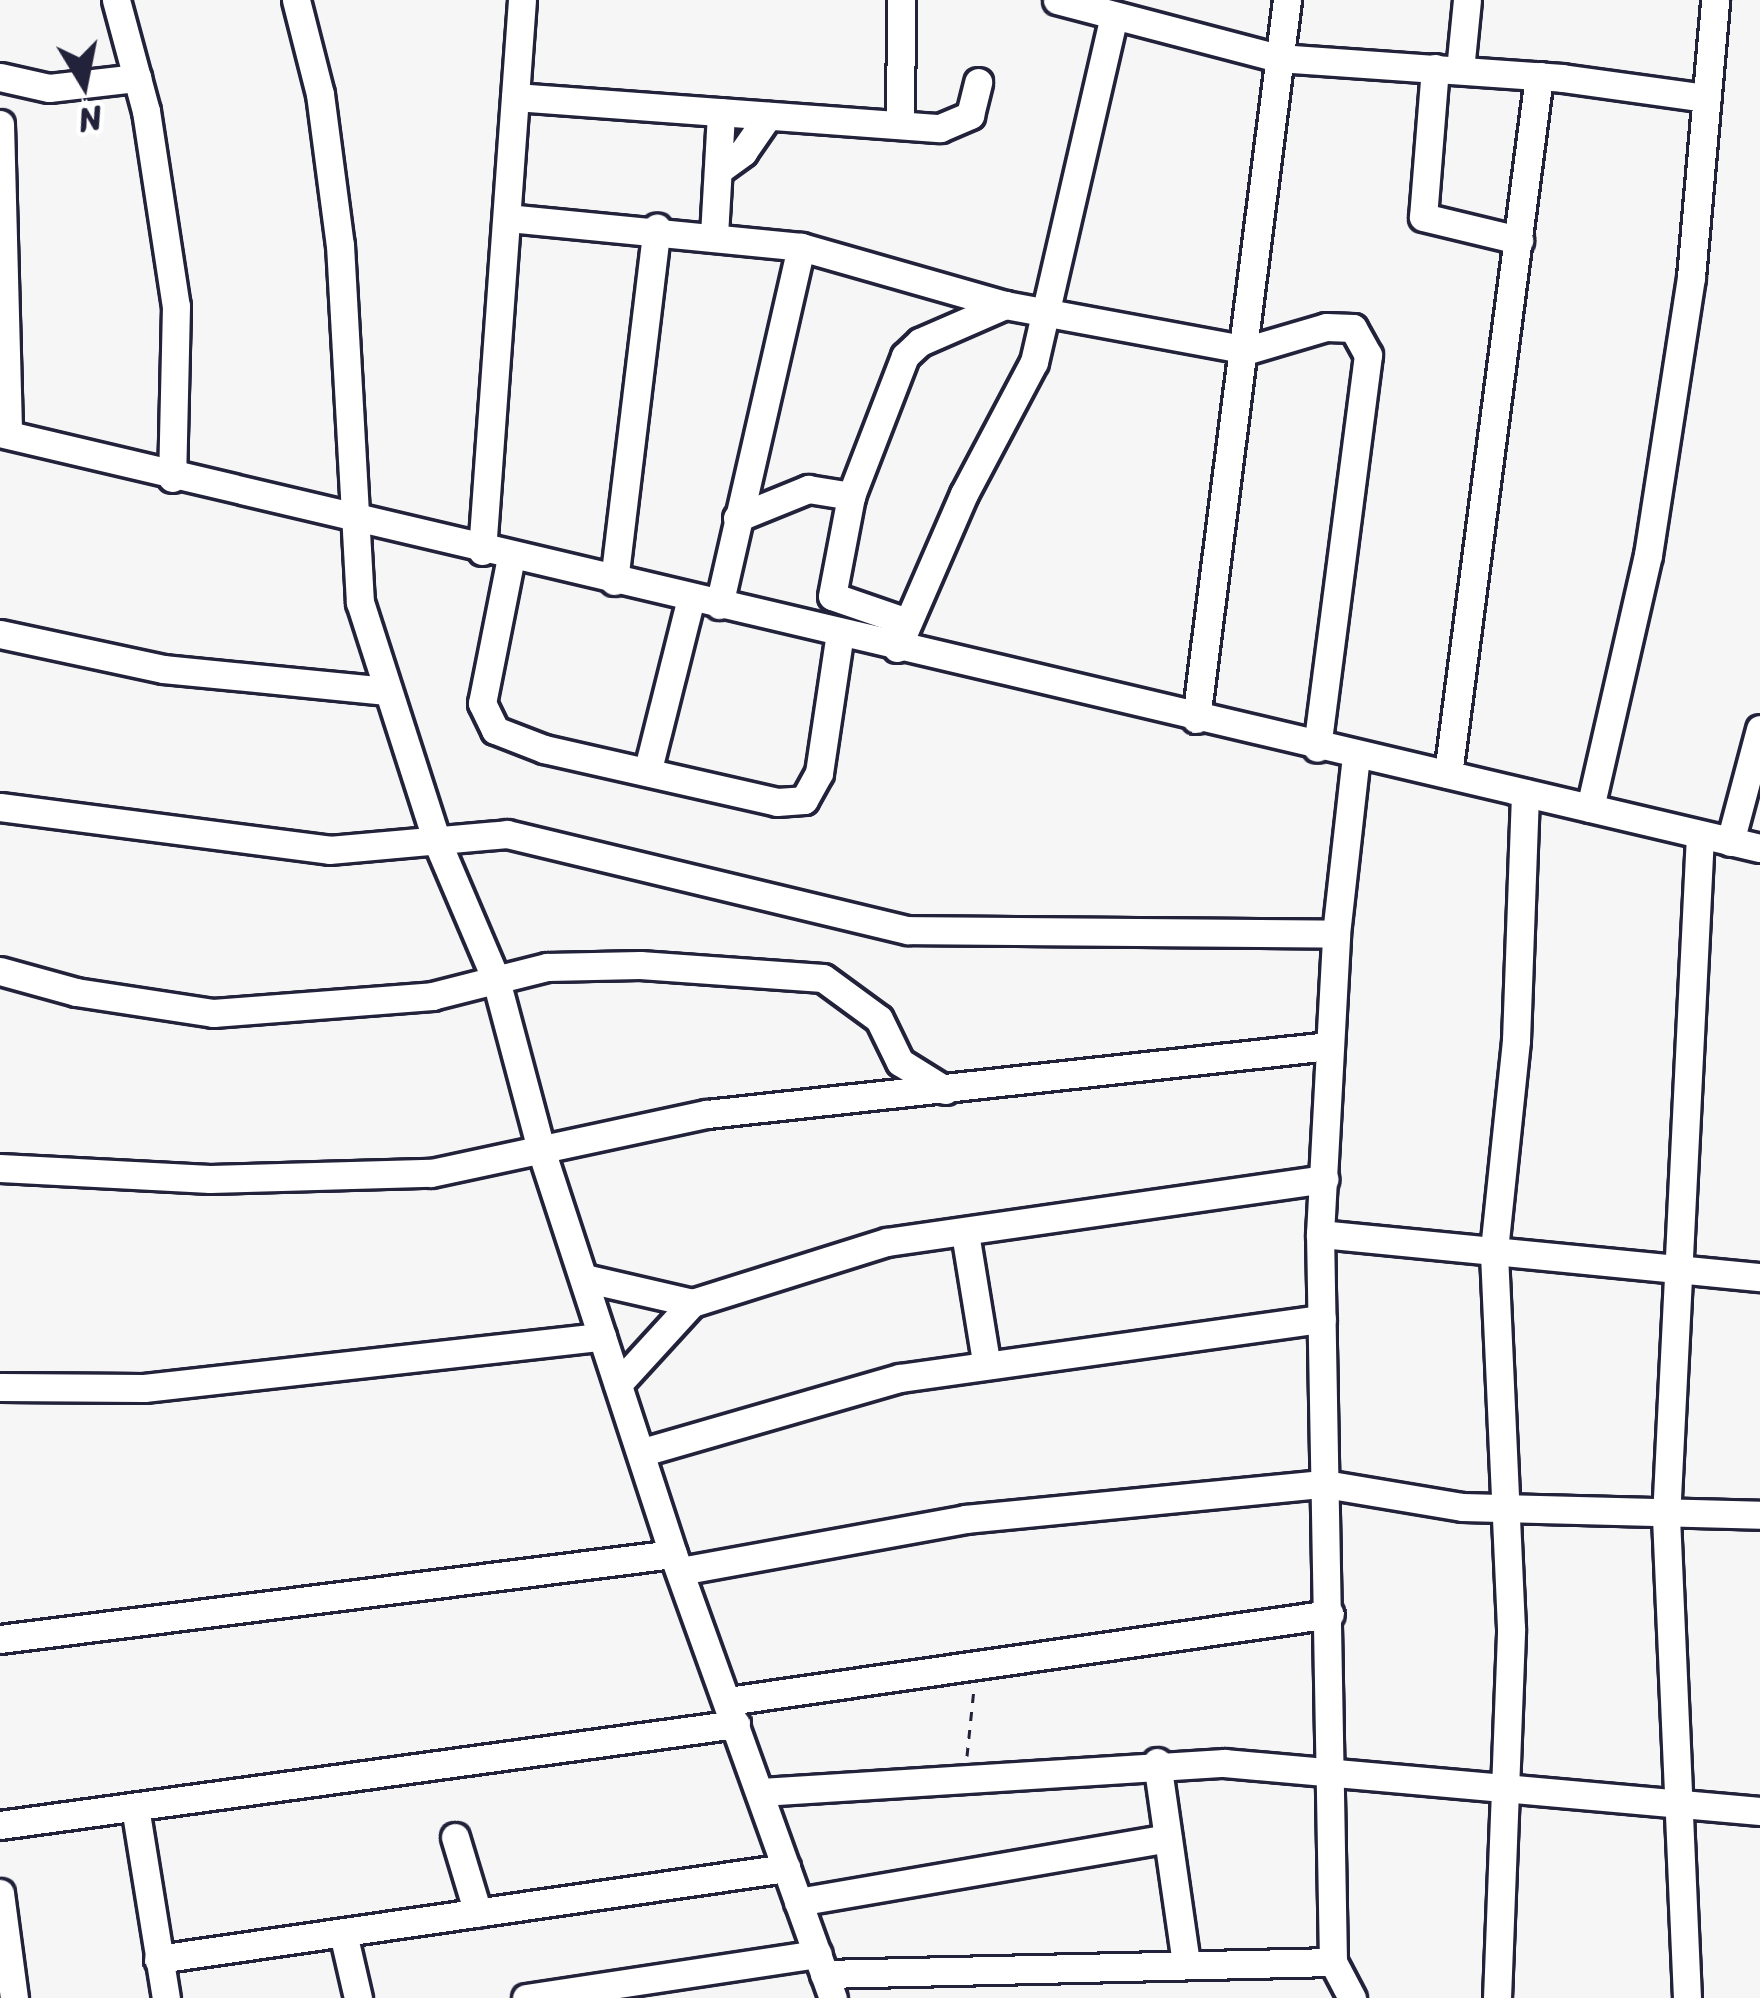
<!DOCTYPE html>
<html>
<head>
<meta charset="utf-8">
<style>
	body { margin:0 }
	#map { position:relative; width:1760px; height:1998px; overflow:hidden; background:#f6f6f7; font-family:Sriracha,sans-serif }
	div>[style] { position:absolute }
	[style*='--x'] { left:calc(var(--x)*1px); top:calc(var(--y)*1px); width:calc(var(--w)*1px); rotate:calc(var(--a)*1deg) }
	.path>* { height:3px; margin-top:-1.5px; transform-origin:0; background:repeating-linear-gradient(90deg,#22223b 0 9px,transparent 0 18px) }
	.roads { filter:drop-shadow(3px 0 #22223b) drop-shadow(-3px 0 #22223b) drop-shadow(0 3px #22223b) drop-shadow(0 -3px #22223b) }
	.minor>* { height:27px; margin:-13.5px; padding:0 13.5px; transform-origin:13.5px; border-radius:13.5px; background:#fff }
	span { translate:-50% -50%; white-space:nowrap; text-align:center; line-height:1.15; -webkit-text-stroke:10px #fff; paint-order:stroke }
	.north { position:absolute; left:24px; top:24px; width:120px; height:120px; -webkit-text-stroke:9px #fff; paint-order:stroke; rotate:170deg; font-size:33px; font-weight:700; line-height:48px; text-align:center; color:#22223b }
	.north::after { content:''; display:block; margin:auto; width:42px; height:54px; background:#22223b; clip-path:polygon(50% 0,100% 100%,50% 72%,0 100%) }
</style>
</head>
<body>
<div id="map">
	<div class="path">
		<div style="--x:967;--y:1756;--w:68;--a:-84.1"></div>
	</div>
	<div class="roads">
		<div class="minor">
			<div style="--x:116;--y:0;--w:115;--a:74.9"></div>
			<div style="--x:146;--y:111;--w:197;--a:81.3"></div>
			<div style="--x:176;--y:306;--w:172;--a:91.3"></div>
			<div style="--x:296;--y:0;--w:97;--a:75.7"></div>
			<div style="--x:320;--y:94;--w:152;--a:82.5"></div>
			<div style="--x:340;--y:245;--w:358;--a:86.8"></div>
			<div style="--x:360;--y:602;--w:249;--a:72.2"></div>
			<div style="--x:436;--y:839;--w:153;--a:66.9"></div>
			<div style="--x:496;--y:980;--w:179;--a:75.1"></div>
			<div style="--x:542;--y:1153;--w:422;--a:71.9"></div>
			<div style="--x:673;--y:1554;--w:472;--a:70.2"></div>
			<div style="--x:1057;--y:0;--w:228;--a:14.7"></div>
			<div style="--x:1278;--y:58;--w:285;--a:4"></div>
			<div style="--x:1562;--y:78;--w:146;--a:7.9"></div>
			<div style="--x:1435;--y:68;--w:149;--a:94.6"></div>
			<div style="--x:1423;--y:217;--w:99;--a:13.5"></div>
			<div style="--x:1460;--y:70;--w:70;--a:-84.3"></div>
			<div style="--x:0;--y:77;--w:50;--a:12.7"></div>
			<div style="--x:49;--y:88;--w:89;--a:-6.5"></div>
			<div style="--x:515;--y:97;--w:426;--a:4.2"></div>
			<div style="--x:940;--y:128;--w:33;--a:-23"></div>
			<div style="--x:970;--y:115;--w:34;--a:-76"></div>
			<div style="--x:0;--y:124;--w:310;--a:88.5"></div>
			<div style="--x:900;--y:125;--w:125;--a:-89.5"></div>
			<div style="--x:720;--y:169;--w:29;--a:-36"></div>
			<div style="--x:743;--y:152;--w:44;--a:-55.2"></div>
			<div style="--x:507;--y:218;--w:295;--a:5.6"></div>
			<div style="--x:801;--y:247;--w:212;--a:15.9"></div>
			<div style="--x:1005;--y:305;--w:247;--a:10.5"></div>
			<div style="--x:1248;--y:350;--w:81;--a:-16.4"></div>
			<div style="--x:1326;--y:327;--w:27;--a:2"></div>
			<div style="--x:1353;--y:328;--w:31;--a:61"></div>
			<div style="--x:1368;--y:355;--w:396;--a:97.4"></div>
			<div style="--x:714;--y:235;--w:123;--a:-86.7"></div>
			<div style="--x:0;--y:433;--w:1808;--a:13.27"></div>
			<div style="--x:737;--y:518;--w:77;--a:-22.2"></div>
			<div style="--x:808;--y:489;--w:44;--a:9.2"></div>
			<div style="--x:482;--y:551;--w:552;--a:-85.85"></div>
			<div style="--x:511;--y:557;--w:149;--a:101.2"></div>
			<div style="--x:482;--y:703;--w:30;--a:64"></div>
			<div style="--x:495;--y:730;--w:53;--a:21.2"></div>
			<div style="--x:544;--y:749;--w:239;--a:12.8"></div>
			<div style="--x:777;--y:802;--w:27;--a:-4"></div>
			<div style="--x:804;--y:800;--w:31;--a:-61"></div>
			<div style="--x:819;--y:773;--w:142;--a:-81.5"></div>
			<div style="--x:614;--y:581;--w:356;--a:-83.1"></div>
			<div style="--x:719;--y:605;--w:367;--a:-77.1"></div>
			<div style="--x:907;--y:622;--w:79;--a:-160.9"></div>
			<div style="--x:832;--y:596;--w:102;--a:-79.2"></div>
			<div style="--x:851;--y:496;--w:150;--a:-68.9"></div>
			<div style="--x:905;--y:356;--w:21;--a:-43"></div>
			<div style="--x:920;--y:342;--w:93;--a:-23.5"></div>
			<div style="--x:0;--y:634;--w:167;--a:12.1"></div>
			<div style="--x:163;--y:669;--w:225;--a:5.6"></div>
			<div style="--x:897;--y:648;--w:168;--a:-66.5"></div>
			<div style="--x:964;--y:494;--w:149;--a:-62.1"></div>
			<div style="--x:1034;--y:362;--w:351;--a:-77"></div>
			<div style="--x:1196;--y:719;--w:725;--a:-82.79"></div>
			<div style="--x:648;--y:769;--w:176;--a:-75.9"></div>
			<div style="--x:1448;--y:774;--w:704;--a:-82.57"></div>
			<div style="--x:0;--y:807;--w:332;--a:7.4"></div>
			<div style="--x:329;--y:850;--w:179;--a:-5.1"></div>
			<div style="--x:507;--y:834;--w:412;--a:13.5"></div>
			<div style="--x:908;--y:930;--w:428;--a:0.5"></div>
			<div style="--x:1590;--y:808;--w:260;--a:-77.1"></div>
			<div style="--x:1648;--y:555;--w:281;--a:-81.2"></div>
			<div style="--x:1691;--y:277;--w:278;--a:-85"></div>
			<div style="--x:1730;--y:842;--w:117;--a:-75.1"></div>
			<div style="--x:0;--y:971;--w:79;--a:15.4"></div>
			<div style="--x:76;--y:992;--w:139;--a:8.7"></div>
			<div style="--x:213;--y:1013;--w:220;--a:-4.4"></div>
			<div style="--x:432;--y:996;--w:119;--a:-14.2"></div>
			<div style="--x:547;--y:967;--w:93;--a:-1.2"></div>
			<div style="--x:640;--y:965;--w:183;--a:4.1"></div>
			<div style="--x:823;--y:978;--w:69;--a:36.2"></div>
			<div style="--x:879;--y:1019;--w:48;--a:64"></div>
			<div style="--x:900;--y:1062;--w:53;--a:31.9"></div>
			<div style="--x:0;--y:1168;--w:210;--a:3"></div>
			<div style="--x:210;--y:1179;--w:221;--a:-1.6"></div>
			<div style="--x:431;--y:1173;--w:282;--a:-12.1"></div>
			<div style="--x:707;--y:1114;--w:626;--a:-6.24"></div>
			<div style="--x:965;--y:1233;--w:130;--a:80.7"></div>
			<div style="--x:1320;--y:1234;--w:442;--a:5.6"></div>
			<div style="--x:584;--y:1278;--w:111;--a:13"></div>
			<div style="--x:692;--y:1303;--w:204;--a:-17.4"></div>
			<div style="--x:887;--y:1242;--w:442;--a:-8.2"></div>
			<div style="--x:618;--y:1384;--w:110;--a:-47.6"></div>
			<div style="--x:0;--y:1387;--w:144;--a:0.4"></div>
			<div style="--x:144;--y:1388;--w:461;--a:-6.4"></div>
			<div style="--x:643;--y:1452;--w:267;--a:-16.1"></div>
			<div style="--x:900;--y:1378;--w:426;--a:-8"></div>
			<div style="--x:680;--y:1571;--w:290;--a:-10.3"></div>
			<div style="--x:965;--y:1519;--w:362;--a:-5.6"></div>
			<div style="--x:1325;--y:1484;--w:139;--a:9.5"></div>
			<div style="--x:1462;--y:1507;--w:298;--a:1.5"></div>
			<div style="--x:0;--y:1639;--w:678;--a:-7.2"></div>
			<div style="--x:728;--y:1701;--w:608;--a:-8.22"></div>
			<div style="--x:1157;--y:1762;--w:204;--a:81.8"></div>
			<div style="--x:761;--y:1792;--w:464;--a:-3.6"></div>
			<div style="--x:1224;--y:1763;--w:538;--a:5.12"></div>
			<div style="--x:135;--y:1807;--w:193;--a:80.8"></div>
			<div style="--x:0;--y:1825;--w:743;--a:-7.81"></div>
			<div style="--x:455;--y:1837;--w:79;--a:73.2"></div>
			<div style="--x:0;--y:1893;--w:106;--a:82.4"></div>
			<div style="--x:798;--y:1902;--w:375;--a:-9.8"></div>
			<div style="--x:343;--y:1933;--w:67;--a:77"></div>
			<div style="--x:158;--y:1959;--w:635;--a:-8.25"></div>
			<div style="--x:824;--y:1974;--w:509;--a:-1.35"></div>
			<div style="--x:526;--y:1998;--w:295;--a:-8.6"></div>
			<div style="--x:1352;--y:1998;--w:41;--a:-117.8"></div>
			<div style="--x:1333;--y:1962;--w:728;--a:-91.02"></div>
			<div style="--x:1320;--y:1234;--w:300;--a:-86.9"></div>
			<div style="--x:1336;--y:934;--w:179;--a:-83.6"></div>
			<div style="--x:1497;--y:1998;--w:370;--a:-87.8"></div>
			<div style="--x:1511;--y:1628;--w:378;--a:-92.6"></div>
			<div style="--x:1494;--y:1250;--w:211;--a:-84"></div>
			<div style="--x:1516;--y:1040;--w:247;--a:-87.9"></div>
			<div style="--x:1687;--y:1998;--w:480;--a:-92.5"></div>
			<div style="--x:1666;--y:1518;--w:684;--a:-87.15"></div>
		</div>
	</div>
	<div class="north">N</div>
</div>
</body>
</html>
